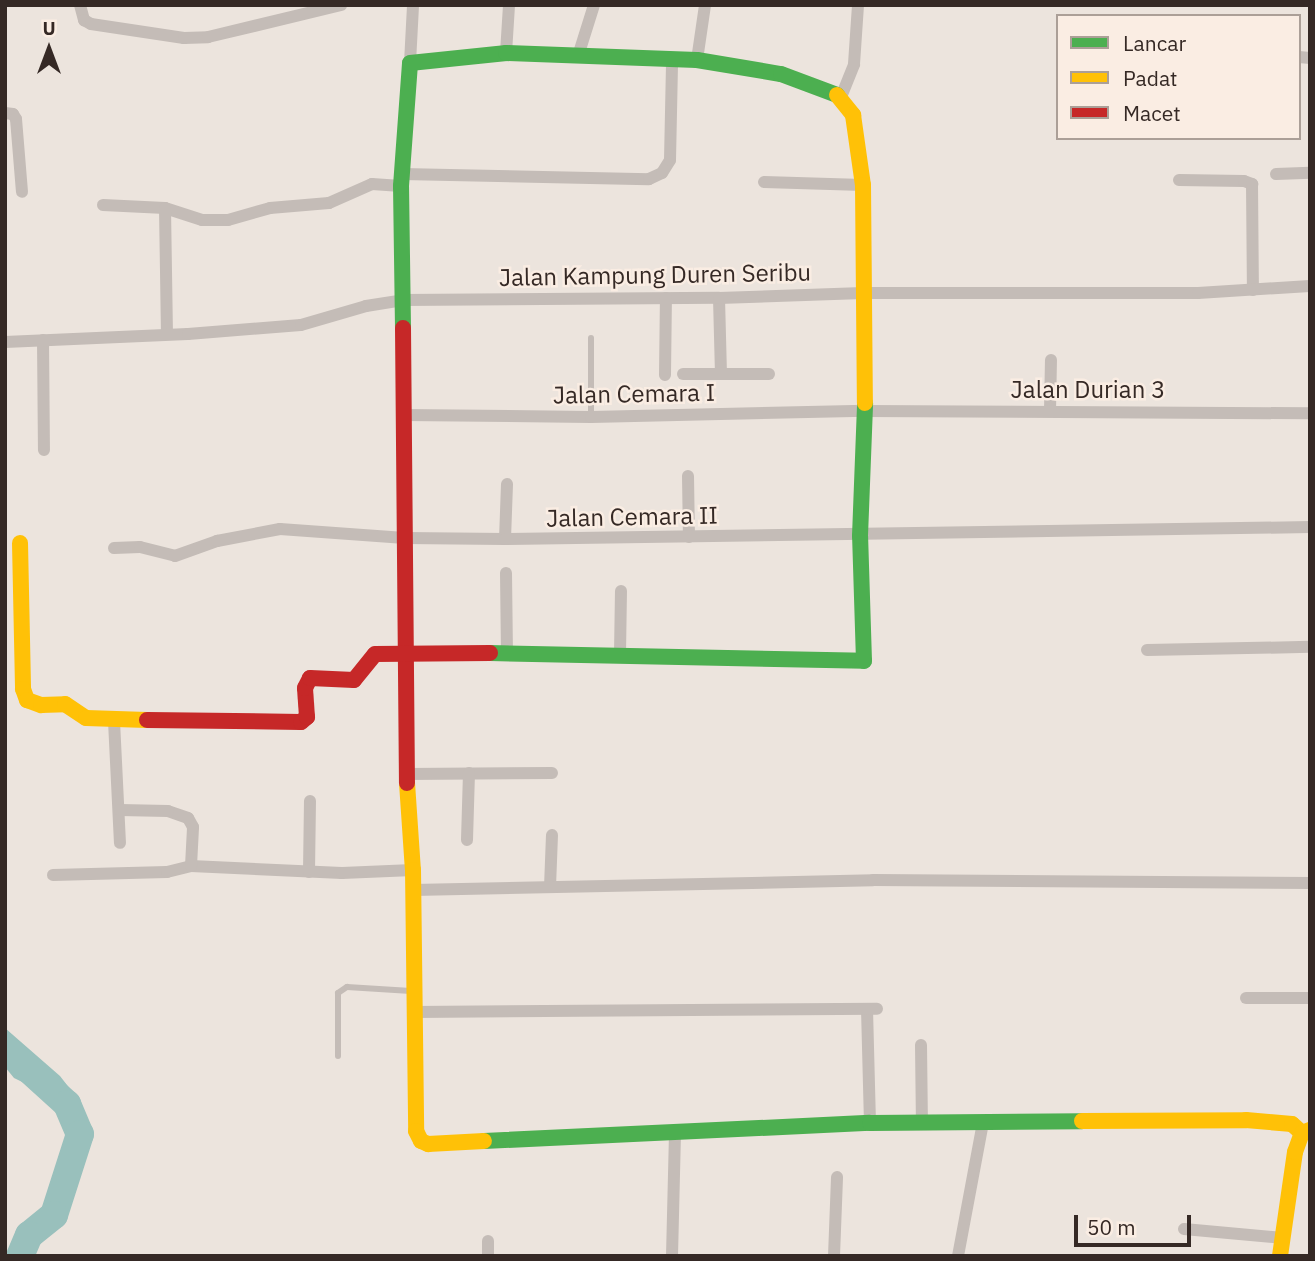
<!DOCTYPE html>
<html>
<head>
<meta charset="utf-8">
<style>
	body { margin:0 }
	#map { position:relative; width:1315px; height:1261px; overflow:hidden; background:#ece4dd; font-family:"IBM Plex Sans",sans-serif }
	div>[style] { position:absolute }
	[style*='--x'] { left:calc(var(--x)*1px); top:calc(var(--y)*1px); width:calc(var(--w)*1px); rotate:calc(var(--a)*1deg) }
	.water>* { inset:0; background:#99c0bc }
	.river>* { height:28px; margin:-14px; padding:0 14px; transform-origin:14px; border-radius:14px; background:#99c0bc }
	.lane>* { height:6px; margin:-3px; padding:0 3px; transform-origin:3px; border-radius:3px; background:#c4bcb7 }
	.street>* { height:12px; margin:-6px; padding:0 6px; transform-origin:6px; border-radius:6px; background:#c4bcb7 }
	.fast>* { height:16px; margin:-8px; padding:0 8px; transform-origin:8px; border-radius:8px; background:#4caf50 }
	.slow>* { height:16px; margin:-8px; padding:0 8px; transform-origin:8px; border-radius:8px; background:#ffc107 }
	.jam>* { height:16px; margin:-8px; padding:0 8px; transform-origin:8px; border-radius:8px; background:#c62828 }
	span { translate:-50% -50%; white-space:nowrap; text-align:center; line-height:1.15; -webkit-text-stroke:5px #faede3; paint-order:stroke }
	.street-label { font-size:24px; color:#352925 }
	.frame { position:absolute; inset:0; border:7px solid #352925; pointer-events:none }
	.legend { position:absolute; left:1056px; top:14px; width:245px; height:126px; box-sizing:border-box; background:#faede3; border:2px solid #ab9f97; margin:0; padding:9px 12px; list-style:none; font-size:21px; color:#352925 }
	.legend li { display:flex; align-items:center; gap:14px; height:35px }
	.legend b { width:35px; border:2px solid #ab9f97 }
	.north { position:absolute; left:14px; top:14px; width:70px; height:70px; -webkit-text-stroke:5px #faede3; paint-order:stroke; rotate:0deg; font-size:19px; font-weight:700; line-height:28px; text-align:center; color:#352925 }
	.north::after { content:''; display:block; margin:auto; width:24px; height:32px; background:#352925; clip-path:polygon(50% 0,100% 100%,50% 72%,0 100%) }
	.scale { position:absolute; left:1074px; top:1215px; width:117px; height:32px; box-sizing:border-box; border:4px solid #352925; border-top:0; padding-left:9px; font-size:21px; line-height:24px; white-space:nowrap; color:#352925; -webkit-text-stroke:5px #faede3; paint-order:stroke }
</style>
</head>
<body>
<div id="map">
	<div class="water">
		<div style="clip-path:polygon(5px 1028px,60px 1076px,81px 1103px,63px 1116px,45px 1093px,14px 1078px,5px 1067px)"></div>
	</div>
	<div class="river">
		<div style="--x:5;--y:1048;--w:84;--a:42.1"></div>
		<div style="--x:67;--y:1104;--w:33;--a:67"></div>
		<div style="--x:80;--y:1134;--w:85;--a:107.8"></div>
		<div style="--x:54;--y:1215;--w:32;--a:141"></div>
		<div style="--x:29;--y:1235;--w:23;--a:113"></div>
	</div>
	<div class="lane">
		<div style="--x:591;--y:417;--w:79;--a:-90"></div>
		<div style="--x:338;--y:1056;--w:63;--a:-90"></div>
		<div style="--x:338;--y:993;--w:11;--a:-34"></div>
		<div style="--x:347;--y:987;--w:64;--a:3.6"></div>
	</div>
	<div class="street">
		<div style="--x:80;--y:5;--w:16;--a:75"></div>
		<div style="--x:84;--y:20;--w:8;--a:30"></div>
		<div style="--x:91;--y:24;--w:94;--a:8.6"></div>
		<div style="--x:184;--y:38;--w:24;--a:-2"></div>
		<div style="--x:208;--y:37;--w:137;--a:-13.5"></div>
		<div style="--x:506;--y:53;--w:48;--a:-86.4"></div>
		<div style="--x:578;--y:56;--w:53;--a:-72.6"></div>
		<div style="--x:1299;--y:57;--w:11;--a:5"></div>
		<div style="--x:697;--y:60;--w:56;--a:-81.7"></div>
		<div style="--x:410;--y:63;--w:58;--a:-87"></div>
		<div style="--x:841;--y:97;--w:35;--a:-68"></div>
		<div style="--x:854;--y:64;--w:59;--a:-86.1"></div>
		<div style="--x:5;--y:113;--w:8;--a:7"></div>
		<div style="--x:13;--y:114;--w:6;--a:59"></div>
		<div style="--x:16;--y:119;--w:73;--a:85.3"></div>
		<div style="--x:402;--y:174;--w:247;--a:1.2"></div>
		<div style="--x:649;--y:179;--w:14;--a:-25"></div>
		<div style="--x:662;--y:173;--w:15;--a:-58"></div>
		<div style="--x:670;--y:160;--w:99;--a:-88.8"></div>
		<div style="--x:1276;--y:174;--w:34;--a:-2"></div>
		<div style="--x:1179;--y:180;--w:65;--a:0.9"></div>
		<div style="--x:1244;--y:181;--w:9;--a:21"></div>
		<div style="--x:1252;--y:184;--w:106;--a:89.5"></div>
		<div style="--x:764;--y:182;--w:99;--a:1.7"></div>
		<div style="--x:103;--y:205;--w:62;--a:2.8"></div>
		<div style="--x:165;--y:208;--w:39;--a:18"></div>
		<div style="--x:202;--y:220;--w:26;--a:0"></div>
		<div style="--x:228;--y:220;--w:44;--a:-15.9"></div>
		<div style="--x:270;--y:208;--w:59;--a:-4.8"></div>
		<div style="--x:329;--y:203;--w:47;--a:-23.8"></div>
		<div style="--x:372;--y:184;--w:29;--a:4"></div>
		<div style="--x:165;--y:208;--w:125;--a:89.1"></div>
		<div style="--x:719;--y:298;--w:76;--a:88.5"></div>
		<div style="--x:43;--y:340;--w:110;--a:89.5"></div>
		<div style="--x:5;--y:342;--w:183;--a:-2.5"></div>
		<div style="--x:188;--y:334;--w:113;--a:-4.6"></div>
		<div style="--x:301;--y:325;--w:68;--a:-16.3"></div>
		<div style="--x:366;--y:306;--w:36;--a:-9"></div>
		<div style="--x:402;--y:300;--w:317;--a:-0.4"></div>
		<div style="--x:719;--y:298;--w:144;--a:-2"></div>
		<div style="--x:863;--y:293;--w:335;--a:0"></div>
		<div style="--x:1198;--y:293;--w:112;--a:-3.6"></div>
		<div style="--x:683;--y:374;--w:86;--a:0"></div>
		<div style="--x:665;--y:375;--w:77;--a:-89.3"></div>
		<div style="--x:1050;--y:411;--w:51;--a:-88.9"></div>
		<div style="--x:403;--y:415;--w:188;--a:0.6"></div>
		<div style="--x:591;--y:417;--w:274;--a:-1.3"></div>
		<div style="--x:865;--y:411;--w:445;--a:0.3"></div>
		<div style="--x:688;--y:476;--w:61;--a:89.1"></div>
		<div style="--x:505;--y:539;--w:55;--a:-87.9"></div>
		<div style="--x:114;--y:548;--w:26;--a:-2"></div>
		<div style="--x:140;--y:547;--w:36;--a:14"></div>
		<div style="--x:175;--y:556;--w:45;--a:-19.7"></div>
		<div style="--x:217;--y:541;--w:64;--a:-10.8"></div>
		<div style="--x:280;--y:529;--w:125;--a:4.1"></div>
		<div style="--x:405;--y:538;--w:100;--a:0.6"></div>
		<div style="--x:505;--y:539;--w:805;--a:-0.85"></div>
		<div style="--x:506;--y:573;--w:80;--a:89.3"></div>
		<div style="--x:1147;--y:650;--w:163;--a:-1.1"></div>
		<div style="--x:620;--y:654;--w:63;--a:-89.1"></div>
		<div style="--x:114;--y:721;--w:122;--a:87.2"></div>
		<div style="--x:406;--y:774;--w:146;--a:-0.4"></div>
		<div style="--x:467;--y:840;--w:67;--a:-88.3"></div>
		<div style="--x:191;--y:866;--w:151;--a:2.7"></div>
		<div style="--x:342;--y:873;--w:71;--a:-2.4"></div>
		<div style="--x:309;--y:872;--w:71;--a:-89.2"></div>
		<div style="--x:53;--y:875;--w:114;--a:-1.5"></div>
		<div style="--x:167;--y:872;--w:25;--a:-14"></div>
		<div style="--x:191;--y:866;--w:39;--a:-87"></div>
		<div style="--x:193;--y:827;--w:10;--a:-119"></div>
		<div style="--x:188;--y:818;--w:21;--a:-161"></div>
		<div style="--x:168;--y:811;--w:48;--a:-178.8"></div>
		<div style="--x:550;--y:887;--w:52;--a:-87.8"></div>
		<div style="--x:413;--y:890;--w:460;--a:-1.2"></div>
		<div style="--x:873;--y:880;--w:437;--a:0.4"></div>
		<div style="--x:1246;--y:998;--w:64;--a:0"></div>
		<div style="--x:867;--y:1009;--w:114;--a:88.5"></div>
		<div style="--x:414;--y:1012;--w:463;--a:-0.4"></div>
		<div style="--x:921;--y:1045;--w:79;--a:89.3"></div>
		<div style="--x:1184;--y:1229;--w:99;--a:5.2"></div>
		<div style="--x:488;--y:1241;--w:15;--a:90"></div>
		<div style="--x:672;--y:1256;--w:122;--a:-88.6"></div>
		<div style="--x:834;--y:1256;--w:79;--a:-87.8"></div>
		<div style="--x:958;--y:1256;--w:136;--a:-79.4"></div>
	</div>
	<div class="fast">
		<div style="--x:403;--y:328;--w:142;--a:-90.8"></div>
		<div style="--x:401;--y:186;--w:123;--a:-85.8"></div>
		<div style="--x:410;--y:63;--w:97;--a:-5.9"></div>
		<div style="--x:506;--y:53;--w:191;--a:2.1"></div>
		<div style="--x:697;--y:60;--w:85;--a:9.5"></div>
		<div style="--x:781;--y:74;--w:60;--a:20.6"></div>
		<div style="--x:490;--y:653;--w:374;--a:1.2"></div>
		<div style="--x:864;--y:661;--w:125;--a:-91.8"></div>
		<div style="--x:860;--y:536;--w:133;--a:-87.8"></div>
		<div style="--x:484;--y:1141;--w:386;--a:-2.7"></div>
		<div style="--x:870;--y:1123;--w:212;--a:-0.5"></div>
	</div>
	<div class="slow">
		<div style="--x:837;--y:95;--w:26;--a:51"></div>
		<div style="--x:853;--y:115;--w:71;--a:81.9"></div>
		<div style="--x:863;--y:185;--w:218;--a:89.5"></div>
		<div style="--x:20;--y:543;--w:146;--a:88.8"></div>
		<div style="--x:23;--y:689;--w:12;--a:70"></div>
		<div style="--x:27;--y:700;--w:15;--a:20"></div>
		<div style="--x:41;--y:705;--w:24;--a:-2"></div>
		<div style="--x:65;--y:704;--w:25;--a:34"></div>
		<div style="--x:86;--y:718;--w:61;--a:1.9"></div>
		<div style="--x:407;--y:783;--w:87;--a:86.1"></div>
		<div style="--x:413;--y:870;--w:261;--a:89.3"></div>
		<div style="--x:416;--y:1131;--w:11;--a:63"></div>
		<div style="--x:421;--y:1141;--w:8;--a:23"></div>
		<div style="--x:428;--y:1144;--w:56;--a:-3.1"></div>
		<div style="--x:1082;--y:1121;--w:164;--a:-0.3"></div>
		<div style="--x:1246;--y:1120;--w:46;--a:5"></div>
		<div style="--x:1292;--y:1124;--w:13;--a:42"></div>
		<div style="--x:1280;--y:1256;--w:105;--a:-81.8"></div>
		<div style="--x:1295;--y:1152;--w:20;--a:-70"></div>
		<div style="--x:1302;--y:1133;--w:9;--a:-21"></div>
	</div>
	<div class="jam">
		<div style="--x:403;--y:328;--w:455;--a:89.5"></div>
		<div style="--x:147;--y:720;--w:154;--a:0.7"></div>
		<div style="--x:301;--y:722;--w:8;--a:-40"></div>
		<div style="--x:307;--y:717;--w:29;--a:-94"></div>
		<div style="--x:305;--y:688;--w:11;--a:-63"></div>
		<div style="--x:310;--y:678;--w:44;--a:2.6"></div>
		<div style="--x:354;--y:680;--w:33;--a:-51"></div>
		<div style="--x:375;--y:654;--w:115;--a:-0.5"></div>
	</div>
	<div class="street-label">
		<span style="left:655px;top:275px;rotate:-1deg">Jalan Kampung Duren Seribu</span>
		<span style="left:1088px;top:390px">Jalan Durian 3</span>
		<span style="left:634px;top:394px;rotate:-1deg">Jalan Cemara I</span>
		<span style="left:632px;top:517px;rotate:-1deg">Jalan Cemara II</span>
	</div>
	<div class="frame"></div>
	<ul class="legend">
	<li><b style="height:9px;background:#4caf50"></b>Lancar</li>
	<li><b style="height:9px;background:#ffc107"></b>Padat</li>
	<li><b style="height:9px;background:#c62828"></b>Macet</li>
	</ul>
	<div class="north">U</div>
	<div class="scale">50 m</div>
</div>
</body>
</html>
